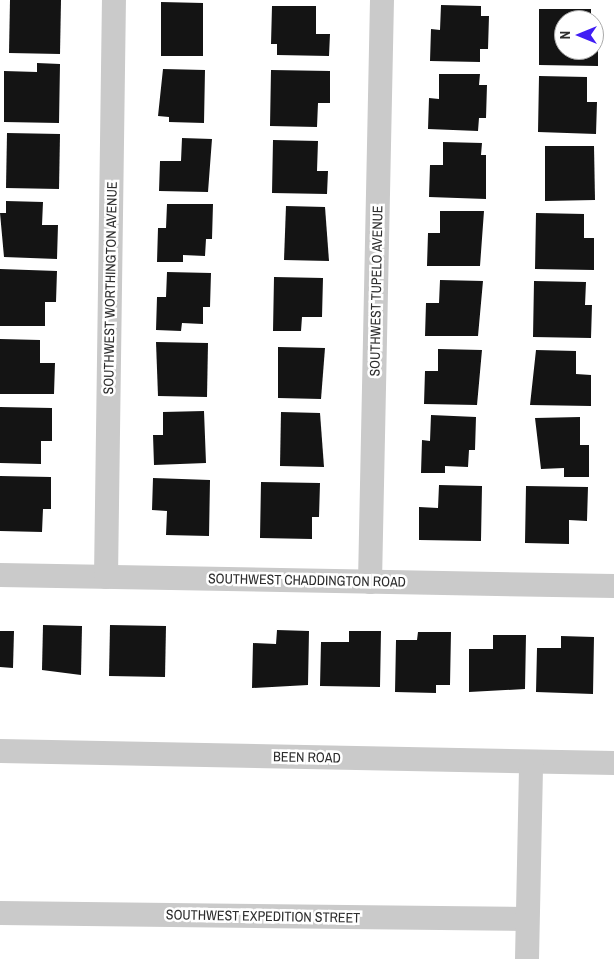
<!DOCTYPE html>
<html>
<head>
<meta charset="utf-8">
<style>
	body { margin:0 }
	#map { position:relative; width:614px; height:959px; overflow:hidden; background:#fff; font-family:"Archivo Narrow",sans-serif }
	div>[style] { position:absolute }
	[style*='--x'] { left:calc(var(--x)*1px); top:calc(var(--y)*1px); width:calc(var(--w)*1px); rotate:calc(var(--a)*1deg) }
	.building>* { inset:0; background:#141414 }
	.minor>* { height:24px; margin:-12px; padding:0 12px; transform-origin:12px; border-radius:12px; background:#cacaca }
	span { translate:-50% -50%; white-space:nowrap; text-align:center; line-height:1.15; -webkit-text-stroke:5px #fff; paint-order:stroke }
	.street-label { font-size:14px; color:#2d2d2d }
	.north { position:absolute; left:554px; top:10px; width:50px; height:50px; box-sizing:border-box; background:#fff; border:1px solid #ababab; border-radius:50%; rotate:270deg; font-size:14px; font-weight:700; line-height:20px; text-align:center; color:#2d2d2d }
	.north::after { content:''; display:block; margin:auto; width:18px; height:22px; background:#411ef4; clip-path:polygon(50% 0,100% 100%,50% 72%,0 100%) }
</style>
</head>
<body>
<div id="map">
	<div class="building">
		<div style="clip-path:polygon(10px 0,61px 0,60px 54px,9px 53px)"></div>
		<div style="clip-path:polygon(161px 2px,203px 3px,203px 56px,161px 56px)"></div>
		<div style="clip-path:polygon(441px 5px,481px 6px,481px 16px,489px 16px,488px 49px,480px 49px,480px 62px,430px 61px,431px 29px,440px 30px)"></div>
		<div style="clip-path:polygon(272px 6px,316px 6px,316px 34px,330px 34px,329px 56px,277px 55px,277px 44px,271px 44px)"></div>
		<div style="clip-path:polygon(539px 9px,591px 9px,591px 20px,564px 20px,564px 50px,594px 50px,594px 32px,598px 32px,598px 66px,539px 65px)"></div>
		<div style="clip-path:polygon(37px 63px,60px 64px,59px 123px,4px 122px,4px 71px,37px 72px)"></div>
		<div style="clip-path:polygon(163px 69px,205px 70px,204px 123px,169px 122px,169px 117px,158px 116px)"></div>
		<div style="clip-path:polygon(271px 70px,330px 71px,330px 103px,318px 103px,317px 127px,270px 126px)"></div>
		<div style="clip-path:polygon(439px 74px,480px 74px,479px 85px,487px 85px,486px 118px,479px 118px,478px 131px,428px 129px,429px 98px,439px 99px)"></div>
		<div style="clip-path:polygon(539px 76px,587px 77px,587px 102px,597px 102px,596px 134px,538px 132px)"></div>
		<div style="clip-path:polygon(7px 133px,60px 134px,59px 189px,6px 188px)"></div>
		<div style="clip-path:polygon(182px 138px,212px 139px,208px 192px,159px 191px,160px 161px,181px 161px)"></div>
		<div style="clip-path:polygon(273px 140px,318px 141px,317px 171px,328px 171px,327px 194px,272px 193px)"></div>
		<div style="clip-path:polygon(443px 142px,482px 143px,481px 155px,486px 155px,486px 199px,429px 197px,430px 165px,443px 165px)"></div>
		<div style="clip-path:polygon(545px 146px,594px 146px,595px 200px,545px 201px)"></div>
		<div style="clip-path:polygon(6px 201px,43px 202px,42px 225px,58px 225px,57px 259px,4px 257px,0 213px,6px 213px)"></div>
		<div style="clip-path:polygon(167px 204px,213px 204px,212px 239px,206px 239px,205px 256px,183px 255px,183px 262px,157px 262px,158px 228px,166px 228px)"></div>
		<div style="clip-path:polygon(286px 206px,325px 207px,329px 261px,284px 260px)"></div>
		<div style="clip-path:polygon(440px 211px,484px 211px,480px 266px,427px 266px,428px 233px,440px 233px)"></div>
		<div style="clip-path:polygon(536px 213px,584px 214px,584px 238px,594px 238px,594px 270px,535px 269px)"></div>
		<div style="clip-path:polygon(0 269px,57px 271px,56px 302px,45px 302px,45px 326px,0 326px)"></div>
		<div style="clip-path:polygon(167px 272px,211px 273px,210px 307px,203px 307px,203px 324px,182px 323px,181px 331px,156px 330px,157px 297px,166px 297px)"></div>
		<div style="clip-path:polygon(274px 277px,323px 278px,322px 317px,302px 317px,301px 331px,273px 331px)"></div>
		<div style="clip-path:polygon(440px 280px,483px 281px,478px 336px,425px 336px,426px 303px,439px 303px)"></div>
		<div style="clip-path:polygon(534px 281px,586px 282px,585px 305px,592px 305px,591px 338px,533px 337px)"></div>
		<div style="clip-path:polygon(0 339px,40px 340px,40px 363px,55px 363px,54px 394px,0 394px)"></div>
		<div style="clip-path:polygon(156px 342px,208px 343px,207px 397px,158px 396px)"></div>
		<div style="clip-path:polygon(278px 347px,325px 348px,321px 399px,278px 398px)"></div>
		<div style="clip-path:polygon(438px 349px,482px 350px,477px 405px,424px 404px,425px 371px,438px 371px)"></div>
		<div style="clip-path:polygon(536px 350px,576px 351px,576px 374px,591px 375px,591px 406px,530px 405px)"></div>
		<div style="clip-path:polygon(0 407px,52px 408px,52px 441px,41px 441px,41px 464px,0 463px)"></div>
		<div style="clip-path:polygon(204px 411px,206px 463px,154px 465px,153px 435px,163px 435px,163px 412px)"></div>
		<div style="clip-path:polygon(281px 412px,320px 413px,324px 467px,280px 466px)"></div>
		<div style="clip-path:polygon(431px 415px,476px 417px,475px 450px,469px 450px,468px 467px,445px 466px,445px 473px,421px 473px,422px 440px,430px 441px)"></div>
		<div style="clip-path:polygon(580px 417px,580px 445px,589px 445px,589px 477px,564px 477px,564px 468px,541px 469px,535px 418px)"></div>
		<div style="clip-path:polygon(0 476px,51px 477px,51px 509px,43px 509px,42px 532px,0 531px)"></div>
		<div style="clip-path:polygon(153px 478px,210px 480px,209px 536px,166px 535px,167px 511px,152px 510px)"></div>
		<div style="clip-path:polygon(261px 482px,320px 483px,319px 517px,312px 517px,312px 539px,260px 538px)"></div>
		<div style="clip-path:polygon(439px 485px,482px 486px,481px 541px,419px 540px,419px 507px,438px 508px)"></div>
		<div style="clip-path:polygon(526px 486px,588px 487px,587px 521px,569px 520px,569px 544px,525px 543px)"></div>
		<div style="clip-path:polygon(43px 625px,82px 626px,81px 675px,42px 670px)"></div>
		<div style="clip-path:polygon(110px 625px,166px 626px,165px 677px,109px 676px)"></div>
		<div style="clip-path:polygon(277px 630px,309px 631px,308px 685px,252px 688px,253px 643px,276px 644px)"></div>
		<div style="clip-path:polygon(0 631px,14px 631px,13px 668px,0 667px)"></div>
		<div style="clip-path:polygon(349px 631px,381px 631px,380px 687px,320px 686px,321px 642px,349px 642px)"></div>
		<div style="clip-path:polygon(418px 632px,451px 632px,450px 685px,436px 685px,436px 693px,395px 692px,396px 640px,417px 640px)"></div>
		<div style="clip-path:polygon(493px 635px,526px 635px,525px 689px,469px 692px,469px 649px,493px 649px)"></div>
		<div style="clip-path:polygon(561px 636px,594px 637px,593px 694px,536px 692px,537px 648px,561px 648px)"></div>
	</div>
	<div class="minor">
		<div style="--x:0;--y:575;--w:614;--a:1.03"></div>
		<div style="--x:106;--y:577;--w:577;--a:-89.21"></div>
		<div style="--x:370;--y:582;--w:582;--a:-88.82"></div>
		<div style="--x:0;--y:751;--w:614;--a:1.12"></div>
		<div style="--x:0;--y:913;--w:527;--a:0.65"></div>
		<div style="--x:527;--y:959;--w:197;--a:-88.8"></div>
	</div>
	<div class="street-label">
		<span style="left:110px;top:288px;rotate:-89deg">SOUTHWEST WORTHINGTON AVENUE</span>
		<span style="left:376px;top:291px;rotate:-89deg">SOUTHWEST TUPELO AVENUE</span>
		<span style="left:307px;top:580px;rotate:1deg">SOUTHWEST CHADDINGTON ROAD</span>
		<span style="left:307px;top:757px;rotate:1deg">BEEN ROAD</span>
		<span style="left:263px;top:916px;rotate:1deg">SOUTHWEST EXPEDITION STREET</span>
	</div>
	<div class="north">N</div>
</div>
</body>
</html>
